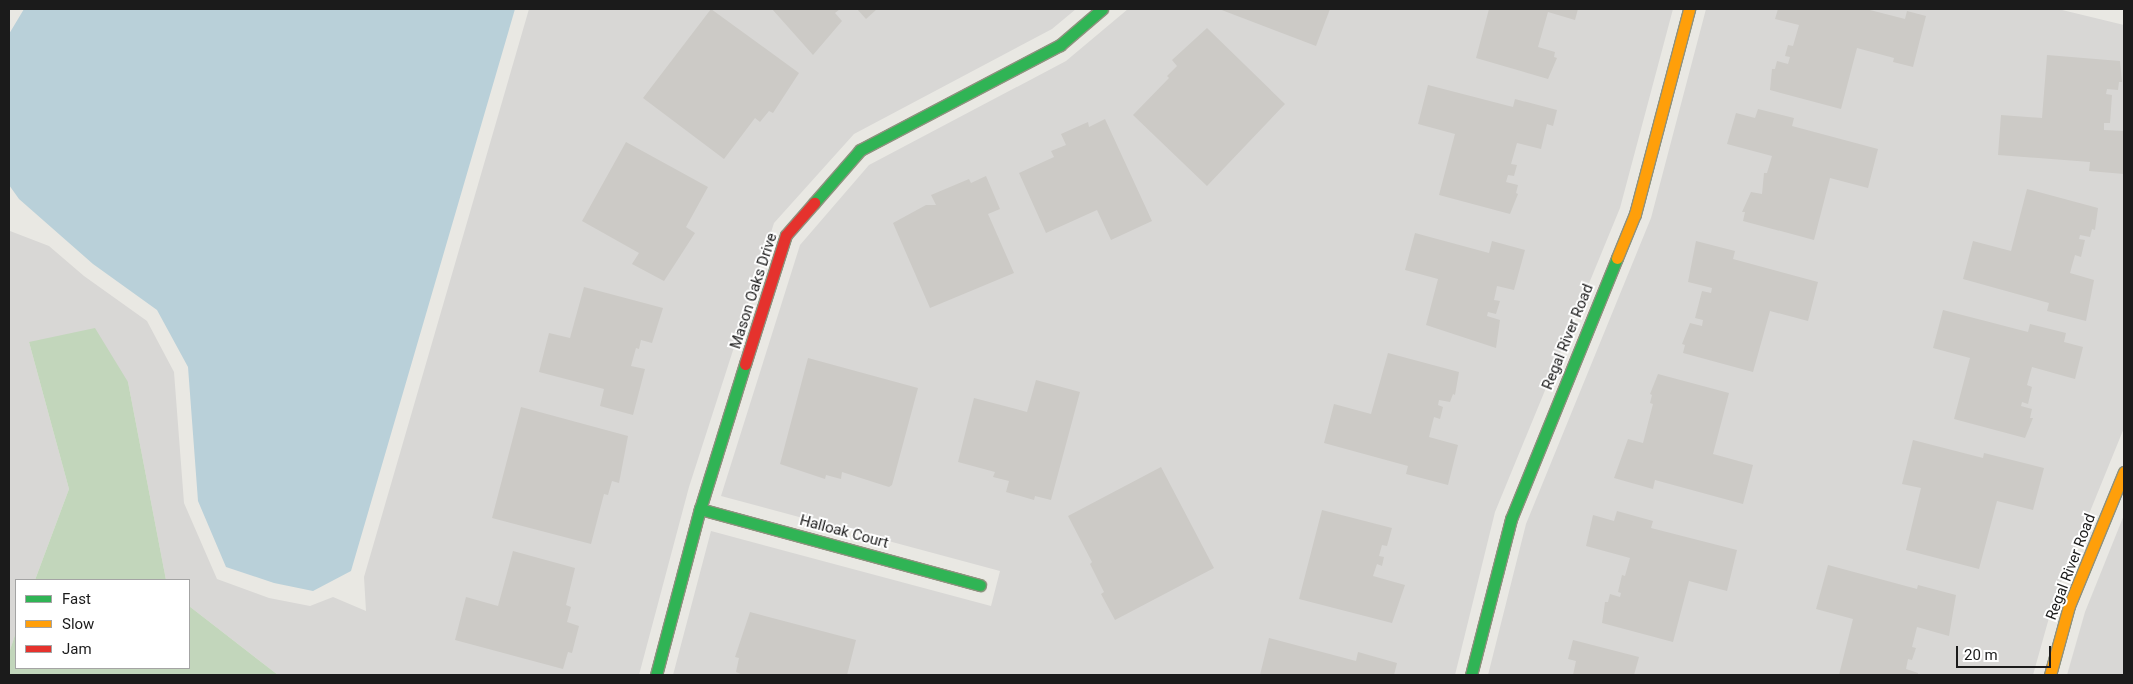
<!DOCTYPE html>
<html>
<head>
<meta charset="utf-8">
<style>
	body { margin:0 }
	#map { position:relative; width:2133px; height:684px; overflow:hidden; background:#e9e8e3; font-family:Roboto,sans-serif }
	div>[style] { position:absolute }
	[style*='--x'] { left:calc(var(--x)*1px); top:calc(var(--y)*1px); width:calc(var(--w)*1px); rotate:calc(var(--a)*1deg) }
	.residential>* { inset:0; background:#d8d7d5 }
	.forest>* { inset:0; background:#c2d6bb }
	.water>* { inset:0; background:#b9d0d9 }
	.building>* { inset:0; background:#cccac6 }
	.roads { filter:drop-shadow(1px 0 #8e917e) drop-shadow(-1px 0 #8e917e) drop-shadow(0 1px #8e917e) drop-shadow(0 -1px #8e917e) }
	.fast>* { height:11px; margin:-5.5px; padding:0 5.5px; transform-origin:5.5px; border-radius:5.5px; background:#30b455 }
	.slow>* { height:11px; margin:-5.5px; padding:0 5.5px; transform-origin:5.5px; border-radius:5.5px; background:#ff9f0a }
	.jam>* { height:11px; margin:-5.5px; padding:0 5.5px; transform-origin:5.5px; border-radius:5.5px; background:#e5322d }
	span { translate:-50% -50%; white-space:nowrap; text-align:center; line-height:1.15; -webkit-text-stroke:4px #fff; paint-order:stroke }
	.street-label { font-size:15px; color:#1b1b1b }
	.frame { position:absolute; inset:0; border:10px solid #1b1b1b; pointer-events:none }
	.legend { position:absolute; left:15px; top:579px; width:175px; height:90px; box-sizing:border-box; background:#fff; border:1px solid #a4a4a4; margin:0; padding:6px 9px; list-style:none; font-size:15px; color:#1b1b1b }
	.legend li { display:flex; align-items:center; gap:10px; height:25px }
	.legend b { width:25px; border:1px solid #a4a4a4 }
	.scale { position:absolute; left:1956px; top:646px; width:95px; height:22px; box-sizing:border-box; border:2px solid #1b1b1b; border-top:0; padding-left:6px; font-size:15px; line-height:18px; white-space:nowrap; color:#1b1b1b; -webkit-text-stroke:4px #fff; paint-order:stroke }
</style>
</head>
<body>
<div id="map">
	<div class="residential">
		<div style="clip-path:polygon(529px 9px,1076px 9px,1052px 29px,854px 134px,774px 223px,689px 487px,639px 675px,278px 675px,189px 606px,189px 580px,166px 580px,128px 382px,29px 342px,69px 489px,35px 580px,16px 580px,16px 632px,9px 653px,9px 210px,10px 231px,49px 246px,84px 276px,147px 321px,174px 372px,184px 503px,217px 579px,269px 598px,310px 606px,333px 597px,366px 611px,364px 577px)"></div>
		<div style="clip-path:polygon(1128px 9px,1673px 9px,1620px 208px,1495px 512px,1455px 675px,673px 675px,711px 531px,991px 606px,1000px 571px,721px 496px,800px 245px,869px 165px,1066px 61px)"></div>
		<div style="clip-path:polygon(1706px 9px,2058px 9px,2124px 25px,2124px 428px,2054px 600px,2033px 675px,1488px 675px,1526px 524px,1651px 218px)"></div>
		<div style="clip-path:polygon(2124px 515px,2124px 675px,2067px 675px,2085px 612px)"></div>
	</div>
	<div class="forest">
		<div style="clip-path:polygon(95px 328px,128px 382px,166px 580px,35px 580px,69px 489px,29px 342px)"></div>
		<div style="clip-path:polygon(189px 606px,278px 675px,9px 675px,9px 653px,16px 632px,16px 668px,189px 668px)"></div>
	</div>
	<div class="water">
		<div style="clip-path:polygon(24px 9px,515px 9px,351px 571px,313px 591px,274px 583px,226px 567px,198px 501px,188px 367px,157px 310px,93px 264px,19px 199px,9px 185px,9px 34px)"></div>
	</div>
	<div class="building">
		<div style="clip-path:polygon(711px 9px,799px 73px,773px 113px,769px 111px,760px 122px,755px 118px,724px 159px,643px 98px)"></div>
		<div style="clip-path:polygon(772px 9px,840px 9px,835px 13px,842px 21px,813px 55px)"></div>
		<div style="clip-path:polygon(857px 9px,877px 9px,866px 19px)"></div>
		<div style="clip-path:polygon(1219px 9px,1330px 9px,1316px 46px)"></div>
		<div style="clip-path:polygon(1489px 9px,1578px 9px,1575px 20px,1548px 12px,1538px 47px,1555px 52px,1554px 57px,1557px 58px,1548px 79px,1476px 58px)"></div>
		<div style="clip-path:polygon(1778px 9px,1866px 9px,1905px 19px,1907px 11px,1926px 16px,1913px 67px,1893px 62px,1894px 58px,1857px 48px,1841px 109px,1770px 90px,1772px 69px,1775px 69px,1777px 61px,1788px 64px,1790px 57px,1785px 56px,1788px 45px,1793px 46px,1799px 25px,1775px 19px)"></div>
		<div style="clip-path:polygon(1207px 28px,1285px 104px,1207px 186px,1133px 115px,1169px 78px,1167px 76px,1177px 66px,1172px 60px)"></div>
		<div style="clip-path:polygon(2047px 55px,2120px 61px,2122px 82px,2119px 82px,2118px 90px,2107px 89px,2106px 94px,2112px 95px,2110px 123px,2104px 123px,2104px 130px,2124px 131px,2124px 174px,2089px 171px,2090px 162px,1998px 155px,2001px 115px,2042px 118px)"></div>
		<div style="clip-path:polygon(1428px 85px,1513px 107px,1515px 99px,1557px 110px,1553px 126px,1547px 124px,1541px 149px,1517px 143px,1511px 164px,1517px 165px,1514px 176px,1508px 175px,1506px 182px,1518px 185px,1516px 193px,1518px 194px,1510px 214px,1439px 195px,1455px 134px,1418px 124px)"></div>
		<div style="clip-path:polygon(1758px 109px,1794px 118px,1792px 126px,1878px 149px,1868px 188px,1830px 178px,1814px 240px,1743px 221px,1745px 212px,1742px 212px,1751px 192px,1762px 194px,1764px 173px,1767px 173px,1772px 156px,1727px 144px,1736px 113px,1755px 118px)"></div>
		<div style="clip-path:polygon(1105px 119px,1152px 221px,1111px 240px,1097px 210px,1046px 233px,1019px 173px,1054px 157px,1051px 151px,1066px 145px,1061px 134px,1088px 122px,1089px 127px)"></div>
		<div style="clip-path:polygon(626px 142px,708px 187px,686px 227px,695px 233px,664px 281px,632px 264px,639px 253px,582px 221px)"></div>
		<div style="clip-path:polygon(986px 176px,1000px 209px,988px 214px,1014px 273px,930px 308px,893px 223px,926px 205px,936px 205px,931px 195px,969px 179px,971px 183px)"></div>
		<div style="clip-path:polygon(2027px 189px,2098px 208px,2095px 230px,2092px 229px,2090px 237px,2080px 235px,2079px 239px,2085px 240px,2081px 257px,2075px 255px,2070px 273px,2094px 280px,2086px 321px,2047px 311px,2049px 303px,1963px 279px,1973px 241px,2011px 251px)"></div>
		<div style="clip-path:polygon(1415px 233px,1489px 253px,1492px 241px,1525px 250px,1514px 290px,1497px 286px,1494px 300px,1500px 301px,1496px 314px,1488px 312px,1487px 316px,1500px 320px,1496px 348px,1426px 325px,1438px 279px,1405px 270px)"></div>
		<div style="clip-path:polygon(1696px 241px,1735px 251px,1733px 259px,1818px 282px,1808px 321px,1770px 311px,1753px 372px,1683px 353px,1685px 345px,1682px 344px,1690px 323px,1702px 326px,1703px 320px,1695px 318px,1702px 291px,1711px 293px,1712px 288px,1688px 282px)"></div>
		<div style="clip-path:polygon(584px 287px,663px 308px,652px 343px,641px 340px,639px 349px,636px 348px,631px 366px,645px 369px,633px 415px,600px 406px,604px 389px,539px 372px,549px 333px,570px 338px)"></div>
		<div style="clip-path:polygon(1943px 310px,2028px 332px,2030px 324px,2066px 333px,2064px 342px,2083px 347px,2075px 379px,2032px 367px,2027px 385px,2032px 387px,2028px 404px,2022px 402px,2021px 406px,2032px 409px,2030px 418px,2033px 418px,2025px 438px,1954px 419px,1970px 358px,1933px 348px)"></div>
		<div style="clip-path:polygon(1388px 353px,1459px 372px,1455px 395px,1453px 394px,1450px 402px,1439px 400px,1438px 405px,1443px 407px,1440px 419px,1434px 417px,1429px 437px,1458px 445px,1448px 485px,1406px 474px,1408px 466px,1324px 443px,1334px 404px,1371px 414px)"></div>
		<div style="clip-path:polygon(808px 358px,918px 388px,892px 485px,889px 487px,842px 472px,841px 479px,826px 475px,825px 479px,780px 464px)"></div>
		<div style="clip-path:polygon(1658px 374px,1729px 393px,1713px 454px,1753px 465px,1743px 504px,1655px 480px,1653px 489px,1614px 478px,1628px 439px,1643px 443px,1653px 404px,1650px 403px,1652px 395px,1650px 394px)"></div>
		<div style="clip-path:polygon(1036px 380px,1080px 392px,1051px 500px,1035px 496px,1034px 500px,1006px 492px,1009px 481px,993px 477px,995px 472px,958px 462px,974px 398px,1027px 412px)"></div>
		<div style="clip-path:polygon(521px 407px,628px 436px,619px 483px,612px 481px,608px 495px,604px 494px,591px 544px,492px 518px)"></div>
		<div style="clip-path:polygon(1913px 440px,1983px 458px,1984px 453px,2044px 468px,2033px 510px,1997px 501px,1979px 569px,1906px 550px,1921px 488px,1902px 484px)"></div>
		<div style="clip-path:polygon(1161px 467px,1214px 568px,1115px 620px,1101px 594px,1104px 592px,1090px 564px,1092px 562px,1068px 516px)"></div>
		<div style="clip-path:polygon(1322px 510px,1392px 528px,1387px 546px,1382px 545px,1379px 556px,1384px 557px,1382px 566px,1377px 564px,1373px 576px,1405px 585px,1392px 623px,1299px 599px)"></div>
		<div style="clip-path:polygon(1617px 511px,1653px 521px,1651px 528px,1737px 550px,1727px 591px,1689px 581px,1673px 642px,1602px 623px,1605px 602px,1608px 602px,1610px 594px,1620px 597px,1621px 593px,1618px 592px,1622px 575px,1625px 576px,1630px 558px,1586px 546px,1593px 515px,1614px 521px)"></div>
		<div style="clip-path:polygon(513px 551px,575px 568px,566px 605px,571px 607px,567px 622px,579px 626px,572px 653px,568px 652px,563px 669px,455px 640px,466px 597px,498px 606px)"></div>
		<div style="clip-path:polygon(1828px 565px,1917px 589px,1918px 585px,1956px 595px,1949px 636px,1917px 627px,1912px 647px,1916px 648px,1912px 660px,1908px 659px,1906px 669px,1918px 673px,1918px 675px,1839px 675px,1853px 619px,1816px 609px)"></div>
		<div style="clip-path:polygon(750px 612px,856px 640px,847px 675px,743px 675px,736px 672px,739px 658px,735px 657px)"></div>
		<div style="clip-path:polygon(1269px 638px,1356px 661px,1358px 652px,1397px 663px,1394px 675px,1260px 675px)"></div>
		<div style="clip-path:polygon(1573px 640px,1639px 657px,1634px 675px,1573px 675px,1576px 661px,1568px 659px)"></div>
	</div>
	<div class="roads">
		<div class="fast">
			<div style="--x:814;--y:203;--w:70;--a:-49"></div>
			<div style="--x:860;--y:150;--w:226;--a:-27.7"></div>
			<div style="--x:1060;--y:45;--w:55;--a:-40.6"></div>
			<div style="--x:700;--y:509;--w:290;--a:15.2"></div>
			<div style="--x:656;--y:675;--w:172;--a:-75.2"></div>
			<div style="--x:700;--y:509;--w:152;--a:-72.8"></div>
			<div style="--x:1471;--y:675;--w:161;--a:-75.6"></div>
			<div style="--x:1511;--y:519;--w:282;--a:-67.9"></div>
		</div>
		<div class="slow">
			<div style="--x:1617;--y:258;--w:48;--a:-67.8"></div>
			<div style="--x:1635;--y:214;--w:212;--a:-75.2"></div>
			<div style="--x:2050;--y:675;--w:72;--a:-74.6"></div>
			<div style="--x:2069;--y:606;--w:145;--a:-67.7"></div>
		</div>
		<div class="jam">
			<div style="--x:745;--y:364;--w:135;--a:-72.4"></div>
			<div style="--x:786;--y:235;--w:43;--a:-48.8"></div>
		</div>
	</div>
	<div class="street-label">
		<span style="left:754px;top:291px;rotate:-72deg">Mason Oaks Drive</span>
		<span style="left:1568px;top:337px;rotate:-68deg">Regal River Road</span>
		<span style="left:844px;top:532px;rotate:15deg">Halloak Court</span>
		<span style="left:2071px;top:567px;rotate:-69deg">Regal River Road</span>
	</div>
	<div class="frame"></div>
	<ul class="legend">
	<li><b style="height:6px;background:#30b455"></b>Fast</li>
	<li><b style="height:6px;background:#ff9f0a"></b>Slow</li>
	<li><b style="height:6px;background:#e5322d"></b>Jam</li>
	</ul>
	<div class="scale">20 m</div>
</div>
</body>
</html>
